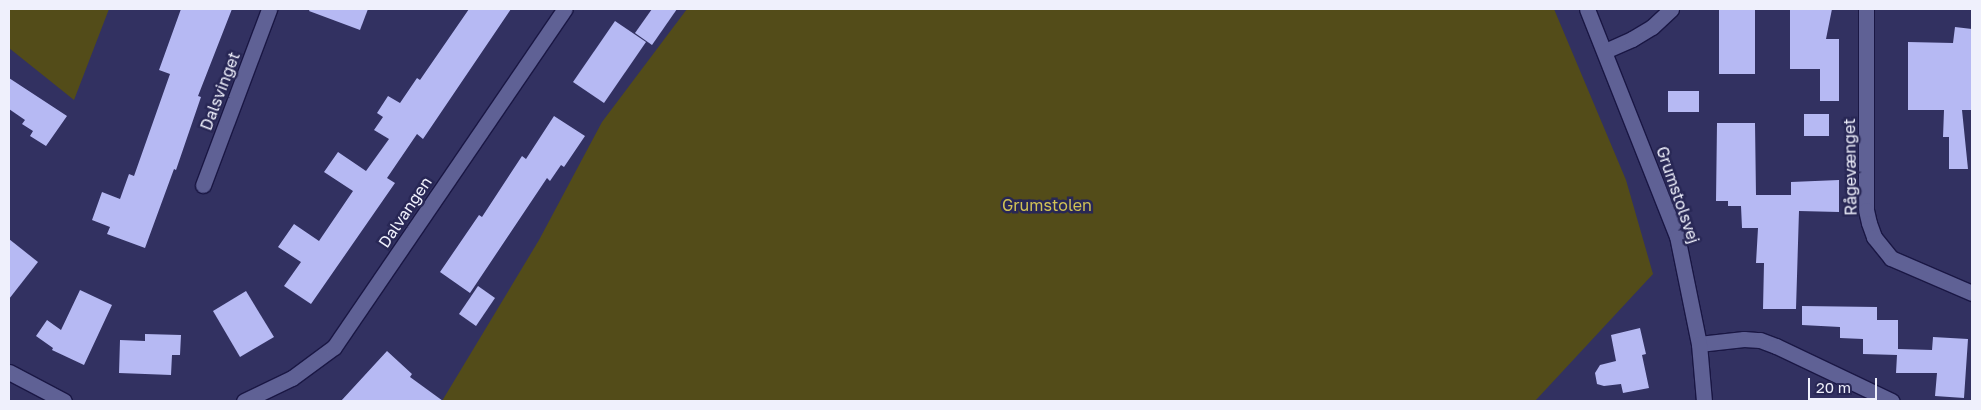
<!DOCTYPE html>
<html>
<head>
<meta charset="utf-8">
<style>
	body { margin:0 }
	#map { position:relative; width:1981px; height:410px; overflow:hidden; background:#323161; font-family:"Golos Text",sans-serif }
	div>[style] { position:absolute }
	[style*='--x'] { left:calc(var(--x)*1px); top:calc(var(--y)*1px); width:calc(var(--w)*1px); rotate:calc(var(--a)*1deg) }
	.green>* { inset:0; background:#534c19 }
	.building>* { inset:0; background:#b6b9f3 }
	.roads { filter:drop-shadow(1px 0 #1a1744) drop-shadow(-1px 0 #1a1744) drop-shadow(0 1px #1a1744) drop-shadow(0 -1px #1a1744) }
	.street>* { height:15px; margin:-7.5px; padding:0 7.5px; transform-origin:7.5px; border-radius:7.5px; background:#5f6195 }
	.secondary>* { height:15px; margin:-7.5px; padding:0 7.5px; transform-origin:7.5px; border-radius:7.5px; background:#5f6195 }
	span { translate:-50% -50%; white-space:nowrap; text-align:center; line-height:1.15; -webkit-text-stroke:5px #282755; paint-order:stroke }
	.street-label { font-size:16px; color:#eff0fc }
	.park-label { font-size:16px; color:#d1c255 }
	.frame { position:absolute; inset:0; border:10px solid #eff0fc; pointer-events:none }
	.scale { position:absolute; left:1808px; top:378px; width:69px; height:22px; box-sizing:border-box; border:2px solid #eff0fc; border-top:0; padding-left:6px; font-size:15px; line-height:18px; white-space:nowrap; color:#eff0fc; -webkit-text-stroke:4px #282755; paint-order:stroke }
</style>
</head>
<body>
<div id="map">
	<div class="green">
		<div style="clip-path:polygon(9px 9px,109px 9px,74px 100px,9px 48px)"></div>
		<div style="clip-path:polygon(687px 9px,1554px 9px,1626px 180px,1653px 274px,1535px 401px,442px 401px,539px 240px,602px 122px)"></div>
	</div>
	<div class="building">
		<div style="clip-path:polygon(181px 9px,232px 9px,198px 96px,201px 97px,176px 170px,174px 169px,145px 248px,107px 234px,110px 227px,92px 220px,102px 192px,120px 199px,129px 174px,134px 176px,170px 74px,159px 70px)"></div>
		<div style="clip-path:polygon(310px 9px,368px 9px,360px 30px,309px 11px)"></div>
		<div style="clip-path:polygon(469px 9px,511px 9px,423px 139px,417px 134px,387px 178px,395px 183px,311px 304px,284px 286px,301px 262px,278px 247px,294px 224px,319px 241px,353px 191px,324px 172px,338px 152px,366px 171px,389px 139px,374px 130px,383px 117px,377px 113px,388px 96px,400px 103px,417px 78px,420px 80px)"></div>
		<div style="clip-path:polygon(652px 9px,677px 9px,652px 45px,635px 33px)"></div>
		<div style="clip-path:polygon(1719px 9px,1755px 9px,1755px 74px,1719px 74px)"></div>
		<div style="clip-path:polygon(1790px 9px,1832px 9px,1826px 39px,1839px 39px,1839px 101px,1820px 101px,1820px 69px,1790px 69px)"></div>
		<div style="clip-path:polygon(615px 21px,646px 42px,604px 103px,573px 82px)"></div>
		<div style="clip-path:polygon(1955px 27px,1972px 29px,1972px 110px,1962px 110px,1968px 169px,1949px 169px,1949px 137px,1943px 137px,1944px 110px,1908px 110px,1908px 42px,1953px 43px)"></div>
		<div style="clip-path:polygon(9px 78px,67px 116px,46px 146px,30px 136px,33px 131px,22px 124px,25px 120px,9px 109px)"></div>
		<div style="clip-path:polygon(1668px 91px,1699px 91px,1699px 112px,1668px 112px)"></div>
		<div style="clip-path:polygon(1804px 114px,1829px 114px,1829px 136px,1804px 136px)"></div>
		<div style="clip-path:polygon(554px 116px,585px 136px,564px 167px,561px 165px,550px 181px,547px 178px,470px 293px,440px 272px,479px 215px,482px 217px,522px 156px,526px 159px)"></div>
		<div style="clip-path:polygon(1717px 123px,1755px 123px,1756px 195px,1791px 195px,1791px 182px,1839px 180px,1839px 212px,1799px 211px,1796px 309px,1763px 309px,1764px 263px,1756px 263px,1758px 228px,1742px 228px,1741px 206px,1728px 206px,1728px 201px,1716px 201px)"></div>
		<div style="clip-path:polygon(9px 239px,38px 262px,9px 299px)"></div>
		<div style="clip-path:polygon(478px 286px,495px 298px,476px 326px,459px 314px)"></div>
		<div style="clip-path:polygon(80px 290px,112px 305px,84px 365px,52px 350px,53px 348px,36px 336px,47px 320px,61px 330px)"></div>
		<div style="clip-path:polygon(246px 291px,274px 337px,240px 357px,213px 311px)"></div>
		<div style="clip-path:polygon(1802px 306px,1877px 307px,1877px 320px,1898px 320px,1898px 349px,1932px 350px,1933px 337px,1968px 339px,1964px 398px,1935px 396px,1937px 373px,1896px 373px,1897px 355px,1863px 354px,1863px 339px,1840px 338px,1840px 327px,1802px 325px)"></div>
		<div style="clip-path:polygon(1640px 328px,1646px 354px,1642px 355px,1649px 388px,1623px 393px,1621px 384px,1604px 386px,1597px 384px,1595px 373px,1600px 365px,1616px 361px,1611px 335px)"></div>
		<div style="clip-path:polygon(145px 334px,181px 335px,180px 355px,172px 355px,171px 375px,119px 373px,120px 340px,145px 341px)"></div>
		<div style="clip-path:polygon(387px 351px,412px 374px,410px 377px,443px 401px,341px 401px)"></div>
	</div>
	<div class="roads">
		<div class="street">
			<div style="--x:1866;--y:9;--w:201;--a:90"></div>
			<div style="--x:1866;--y:210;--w:13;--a:77"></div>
			<div style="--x:1869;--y:223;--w:15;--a:70"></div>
			<div style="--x:1874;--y:237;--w:27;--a:51"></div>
			<div style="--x:1891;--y:258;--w:88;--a:23.4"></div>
			<div style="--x:1605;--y:51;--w:30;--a:-24"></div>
			<div style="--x:1632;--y:39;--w:23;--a:-31"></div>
			<div style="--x:1652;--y:27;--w:26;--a:-43"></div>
			<div style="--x:203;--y:185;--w:188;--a:-69.4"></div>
			<div style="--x:1699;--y:344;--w:45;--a:-6.3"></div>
			<div style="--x:1744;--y:339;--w:16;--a:4"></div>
			<div style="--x:1760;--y:340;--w:17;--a:21"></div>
			<div style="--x:1776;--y:346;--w:128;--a:25.4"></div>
			<div style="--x:9;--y:372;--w:62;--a:27.8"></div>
			<div style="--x:244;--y:401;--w:53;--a:-25.6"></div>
			<div style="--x:292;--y:378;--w:52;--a:-36.4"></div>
			<div style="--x:334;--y:347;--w:409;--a:-55.7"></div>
		</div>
		<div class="secondary">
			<div style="--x:1587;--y:9;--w:244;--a:68.4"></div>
			<div style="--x:1677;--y:236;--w:110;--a:78.5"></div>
			<div style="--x:1699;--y:344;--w:57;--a:85"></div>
		</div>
	</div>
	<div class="street-label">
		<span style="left:220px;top:91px;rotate:-69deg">Dalsvinget</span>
		<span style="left:1850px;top:167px;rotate:-91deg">Rågevænget</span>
		<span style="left:1678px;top:195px;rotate:71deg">Grumstolsvej</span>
		<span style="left:405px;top:212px;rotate:-56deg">Dalvangen</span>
	</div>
	<div class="park-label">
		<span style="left:1047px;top:205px">Grumstolen</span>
	</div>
	<div class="frame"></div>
	<div class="scale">20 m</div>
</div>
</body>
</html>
